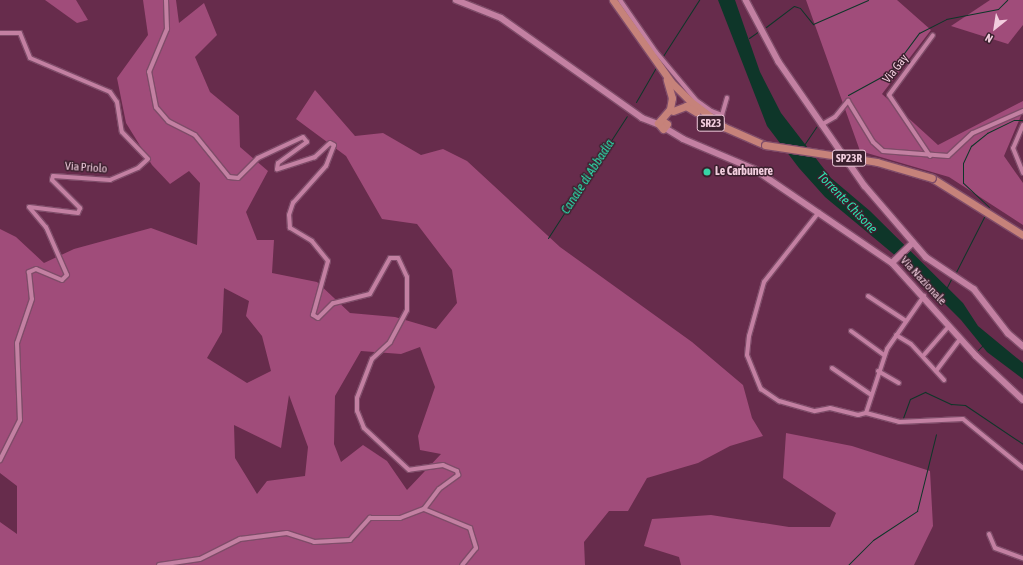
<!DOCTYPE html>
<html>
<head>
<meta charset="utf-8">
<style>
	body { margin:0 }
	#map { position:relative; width:1023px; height:565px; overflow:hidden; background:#672c4c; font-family:"Asap Condensed",sans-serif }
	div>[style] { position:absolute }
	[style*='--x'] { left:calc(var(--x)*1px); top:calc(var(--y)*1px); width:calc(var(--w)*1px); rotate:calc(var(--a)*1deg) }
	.forest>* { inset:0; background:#a04c7a }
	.water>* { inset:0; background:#0e3629 }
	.stream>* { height:1px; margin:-0.5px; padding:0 0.5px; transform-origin:0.5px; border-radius:0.5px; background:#0e3629 }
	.roads { filter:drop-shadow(1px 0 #7f4c69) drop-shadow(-1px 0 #7f4c69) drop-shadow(0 1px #7f4c69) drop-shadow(0 -1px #7f4c69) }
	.minor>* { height:4px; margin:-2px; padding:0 2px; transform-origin:2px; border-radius:2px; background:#c380a2 }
	.tertiary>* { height:5.5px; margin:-2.75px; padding:0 2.75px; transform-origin:2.75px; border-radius:2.75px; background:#c380a2 }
	.secondary>* { height:6px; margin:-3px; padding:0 3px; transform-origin:3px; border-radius:3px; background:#c380a2 }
	.primary>* { height:7px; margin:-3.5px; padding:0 3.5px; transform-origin:3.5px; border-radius:3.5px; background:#c6827a }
	.bridges { filter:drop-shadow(1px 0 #7f4c69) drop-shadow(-1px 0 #7f4c69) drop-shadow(0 1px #7f4c69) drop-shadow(0 -1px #7f4c69) }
	.primary-bridge>* { height:7px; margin:-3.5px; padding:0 3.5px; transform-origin:3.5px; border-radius:3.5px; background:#c6827a }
	.dots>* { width:11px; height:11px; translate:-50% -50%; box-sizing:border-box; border:2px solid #3b202e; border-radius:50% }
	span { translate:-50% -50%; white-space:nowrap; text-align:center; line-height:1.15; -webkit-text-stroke:3px #3b202e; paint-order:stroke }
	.shield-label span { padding:1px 3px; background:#3b202e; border:1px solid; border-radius:3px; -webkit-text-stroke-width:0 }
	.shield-label { font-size:11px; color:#f2cdde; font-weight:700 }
	.street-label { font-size:12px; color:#f2cdde }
	.poi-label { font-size:12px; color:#f2cdde; font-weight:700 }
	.left { translate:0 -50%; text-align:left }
	.water-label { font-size:13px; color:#2de0ae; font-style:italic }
	.north { position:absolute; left:975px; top:8px; width:40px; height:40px; -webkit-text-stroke:3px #3b202e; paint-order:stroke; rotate:210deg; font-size:11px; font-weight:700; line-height:16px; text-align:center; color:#f2cdde }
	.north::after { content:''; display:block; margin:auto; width:14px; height:18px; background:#f2cdde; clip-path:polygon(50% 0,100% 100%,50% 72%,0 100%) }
</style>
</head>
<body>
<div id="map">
	<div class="forest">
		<div style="clip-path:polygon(45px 0,76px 0,88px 20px,77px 23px)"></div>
		<div style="clip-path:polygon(evenodd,143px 0,176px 0,179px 23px,204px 3px,217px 35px,195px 57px,210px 92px,239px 116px,240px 147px,268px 171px,246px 212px,257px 240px,274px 240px,272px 273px,317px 282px,350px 313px,395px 317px,436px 329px,457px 303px,452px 270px,417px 224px,382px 219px,346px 156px,296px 119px,315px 90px,355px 136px,383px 133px,421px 155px,443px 149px,467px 161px,560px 247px,692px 342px,743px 385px,752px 418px,763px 436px,730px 446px,698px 463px,647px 478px,628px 511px,609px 511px,584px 542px,585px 565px,0 565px,0 522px,17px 534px,17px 486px,0 473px,0 229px,16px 237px,44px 263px,74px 249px,151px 228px,197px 245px,200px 183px,189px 171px,170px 184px,152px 165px,126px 123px,117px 78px,148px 35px,143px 0,224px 288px,249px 301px,246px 316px,262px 336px,271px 371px,247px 383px,207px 358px,222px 332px,224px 288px,143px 0,420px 347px,435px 387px,418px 436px,420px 450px,441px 454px,407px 490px,387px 461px,363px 445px,341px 462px,334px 444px,335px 396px,361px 351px,401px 354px,420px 347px,143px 0,289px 395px,308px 447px,305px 476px,267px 481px,257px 494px,235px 458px,234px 425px,281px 448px,289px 395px)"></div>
		<div style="clip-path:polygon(806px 0,897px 0,931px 30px,882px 94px,938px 145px,1023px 101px,1023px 111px,1004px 156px,1023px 183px,1023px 225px,949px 177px,860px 151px)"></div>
		<div style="clip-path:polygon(990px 0,1023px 0,1023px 25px,1008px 44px,951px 26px)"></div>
		<div style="clip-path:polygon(786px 433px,852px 446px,930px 471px,933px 526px,914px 565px,681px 565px,679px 557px,644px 546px,652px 519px,711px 515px,789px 527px,830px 527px,836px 513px,783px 478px)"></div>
	</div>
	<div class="water">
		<div style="clip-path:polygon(718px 0,735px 0,760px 72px,781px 113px,831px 178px,870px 211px,963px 303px,978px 326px,1023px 363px,1023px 379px,987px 352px,961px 320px,903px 262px,825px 197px,799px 168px,767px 126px)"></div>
	</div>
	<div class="stream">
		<div style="--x:766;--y:27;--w:35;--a:-37"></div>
		<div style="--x:794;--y:6;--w:6;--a:18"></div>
		<div style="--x:800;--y:8;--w:21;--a:51"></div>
		<div style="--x:813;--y:24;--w:60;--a:-23.6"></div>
		<div style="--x:749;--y:38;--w:12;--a:-35"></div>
		<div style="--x:663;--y:56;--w:67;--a:-57.3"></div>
		<div style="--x:848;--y:95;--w:48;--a:-28.7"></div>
		<div style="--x:890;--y:72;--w:49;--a:-53.4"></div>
		<div style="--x:919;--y:33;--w:30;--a:-27"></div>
		<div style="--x:946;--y:19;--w:53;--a:-10.9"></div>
		<div style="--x:998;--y:9;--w:13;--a:-45"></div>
		<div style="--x:636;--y:102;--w:39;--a:-60"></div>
		<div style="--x:804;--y:145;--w:22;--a:-56"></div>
		<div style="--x:989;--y:207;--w:35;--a:-137"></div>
		<div style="--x:963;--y:183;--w:20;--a:-90"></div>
		<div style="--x:963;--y:163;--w:19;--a:-65"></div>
		<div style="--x:971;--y:146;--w:21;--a:-39"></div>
		<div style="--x:987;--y:133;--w:30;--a:-26"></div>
		<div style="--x:1014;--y:120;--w:8;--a:0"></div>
		<div style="--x:548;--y:238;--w:145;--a:-57.1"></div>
		<div style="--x:956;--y:272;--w:62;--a:-63"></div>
		<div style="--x:947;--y:287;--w:9;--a:-63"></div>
		<div style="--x:978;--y:350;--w:7;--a:-45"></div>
		<div style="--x:903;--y:418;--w:20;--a:-70"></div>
		<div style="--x:910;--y:399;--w:17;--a:-25"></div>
		<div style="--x:925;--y:392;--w:29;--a:25"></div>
		<div style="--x:951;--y:404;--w:14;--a:4"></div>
		<div style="--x:965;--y:405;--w:70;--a:33.9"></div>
		<div style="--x:848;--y:565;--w:35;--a:-45"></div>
		<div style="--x:873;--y:540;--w:53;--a:-33.4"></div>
		<div style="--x:917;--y:511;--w:79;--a:-76.1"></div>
	</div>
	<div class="roads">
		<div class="minor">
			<div style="--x:620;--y:0;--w:63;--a:55.3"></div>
			<div style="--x:656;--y:52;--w:62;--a:50.2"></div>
			<div style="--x:696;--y:100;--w:19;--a:36"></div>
			<div style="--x:711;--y:111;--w:12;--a:20"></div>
			<div style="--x:722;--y:115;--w:18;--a:-74"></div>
			<div style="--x:0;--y:33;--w:20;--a:0"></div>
			<div style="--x:20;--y:33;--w:27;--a:68"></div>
			<div style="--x:30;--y:58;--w:87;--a:23"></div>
			<div style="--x:110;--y:92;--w:12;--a:55"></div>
			<div style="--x:117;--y:102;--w:30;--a:81"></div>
			<div style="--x:122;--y:132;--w:37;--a:46"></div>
			<div style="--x:148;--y:159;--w:13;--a:138"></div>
			<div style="--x:138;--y:168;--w:30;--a:157"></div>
			<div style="--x:110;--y:180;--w:57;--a:-176"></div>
			<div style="--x:53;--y:176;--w:4;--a:104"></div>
			<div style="--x:52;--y:180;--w:40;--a:45"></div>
			<div style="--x:80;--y:208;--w:5;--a:112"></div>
			<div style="--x:78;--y:213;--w:49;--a:-173"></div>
			<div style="--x:29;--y:207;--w:26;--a:50"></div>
			<div style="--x:46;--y:227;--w:52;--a:66.4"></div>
			<div style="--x:67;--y:275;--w:7;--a:135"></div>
			<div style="--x:62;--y:280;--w:28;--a:-157"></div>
			<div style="--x:36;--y:269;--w:8;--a:157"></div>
			<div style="--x:29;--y:272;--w:27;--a:84"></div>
			<div style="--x:32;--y:299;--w:46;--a:108.8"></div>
			<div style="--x:17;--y:343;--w:77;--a:87.8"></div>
			<div style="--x:20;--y:420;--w:45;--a:116.6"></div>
			<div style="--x:821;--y:125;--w:16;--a:-30"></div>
			<div style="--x:835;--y:117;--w:21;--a:-51"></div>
			<div style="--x:848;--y:101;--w:48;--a:58.6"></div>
			<div style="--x:873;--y:142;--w:13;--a:42"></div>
			<div style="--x:883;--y:151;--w:65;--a:4.4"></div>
			<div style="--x:948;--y:156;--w:34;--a:-43"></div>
			<div style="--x:973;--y:133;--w:55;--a:-23.7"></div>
			<div style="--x:1023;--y:125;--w:25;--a:113"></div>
			<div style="--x:1013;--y:148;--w:27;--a:68"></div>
			<div style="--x:930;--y:156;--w:73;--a:-123.9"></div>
			<div style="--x:889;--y:95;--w:74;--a:-53.7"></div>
			<div style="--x:819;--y:212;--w:89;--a:128.2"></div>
			<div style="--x:764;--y:282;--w:56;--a:105.5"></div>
			<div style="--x:749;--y:336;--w:19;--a:96"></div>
			<div style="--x:747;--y:355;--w:37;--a:68"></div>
			<div style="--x:761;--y:389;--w:22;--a:34"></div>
			<div style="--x:779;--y:401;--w:37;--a:16"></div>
			<div style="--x:815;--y:411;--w:15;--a:-11"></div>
			<div style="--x:830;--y:408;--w:29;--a:14"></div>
			<div style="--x:858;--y:415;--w:8;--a:-14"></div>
			<div style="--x:868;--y:296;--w:45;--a:33.3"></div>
			<div style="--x:851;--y:331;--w:41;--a:36"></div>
			<div style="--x:896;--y:335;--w:17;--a:31"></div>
			<div style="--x:911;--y:344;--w:49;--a:47.5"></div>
			<div style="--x:923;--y:356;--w:40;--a:-49"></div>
			<div style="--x:832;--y:368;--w:46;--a:34.4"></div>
			<div style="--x:878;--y:371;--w:24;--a:30"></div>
			<div style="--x:936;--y:371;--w:40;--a:-53"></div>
			<div style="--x:866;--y:413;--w:34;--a:15"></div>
			<div style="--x:899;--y:422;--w:64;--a:-2.7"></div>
			<div style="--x:963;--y:419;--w:77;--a:39.2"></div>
			<div style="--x:866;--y:413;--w:67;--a:-71.8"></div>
			<div style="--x:887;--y:349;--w:65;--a:-55.1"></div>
			<div style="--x:424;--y:509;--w:50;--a:22.4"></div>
			<div style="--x:470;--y:528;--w:21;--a:73"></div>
			<div style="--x:476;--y:548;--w:22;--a:129"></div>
			<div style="--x:989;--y:534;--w:15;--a:67"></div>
			<div style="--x:995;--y:548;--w:30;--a:20"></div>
			<div style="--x:159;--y:565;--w:41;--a:-8.3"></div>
			<div style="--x:200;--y:559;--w:45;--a:-26.6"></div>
			<div style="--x:240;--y:539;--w:47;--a:-7.3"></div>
			<div style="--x:287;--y:533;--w:28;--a:18"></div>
			<div style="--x:314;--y:542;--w:36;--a:-3"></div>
			<div style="--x:350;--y:540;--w:30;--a:-48"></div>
			<div style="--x:370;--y:518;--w:30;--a:0"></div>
			<div style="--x:400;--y:518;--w:26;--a:-21"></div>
			<div style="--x:424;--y:509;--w:25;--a:-53"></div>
			<div style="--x:439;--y:489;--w:24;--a:-36"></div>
			<div style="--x:458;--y:475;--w:4;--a:-104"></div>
			<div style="--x:457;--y:471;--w:15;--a:-157"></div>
			<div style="--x:443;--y:465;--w:34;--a:172"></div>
			<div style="--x:409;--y:470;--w:62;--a:-137"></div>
			<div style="--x:364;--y:428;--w:18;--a:-112"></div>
			<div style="--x:357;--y:411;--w:13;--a:-90"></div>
			<div style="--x:357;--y:398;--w:42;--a:-69"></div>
			<div style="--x:372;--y:359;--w:25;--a:-43"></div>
			<div style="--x:390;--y:342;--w:36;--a:-62"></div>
			<div style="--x:407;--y:310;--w:33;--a:-90"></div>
			<div style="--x:407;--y:277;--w:21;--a:-115"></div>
			<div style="--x:398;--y:258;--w:8;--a:180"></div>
			<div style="--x:390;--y:258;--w:41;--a:119.1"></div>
			<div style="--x:370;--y:294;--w:38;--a:166"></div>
			<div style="--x:333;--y:303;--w:21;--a:135"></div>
			<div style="--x:318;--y:318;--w:6;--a:-149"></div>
			<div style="--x:313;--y:315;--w:56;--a:-74.5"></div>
			<div style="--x:328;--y:261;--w:26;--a:-129"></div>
			<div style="--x:312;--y:241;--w:26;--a:-149"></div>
			<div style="--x:290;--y:228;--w:13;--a:-94"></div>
			<div style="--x:289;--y:215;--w:13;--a:-72"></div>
			<div style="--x:293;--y:203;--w:50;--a:-48.3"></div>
			<div style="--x:326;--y:166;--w:22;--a:-69"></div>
			<div style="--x:334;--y:145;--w:4;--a:-153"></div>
			<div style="--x:330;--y:143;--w:21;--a:137"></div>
			<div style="--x:315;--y:157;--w:40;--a:162"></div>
			<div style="--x:277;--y:169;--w:6;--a:-81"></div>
			<div style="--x:278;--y:163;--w:36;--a:-36"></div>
			<div style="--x:307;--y:142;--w:6;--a:-129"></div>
			<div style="--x:303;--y:137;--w:50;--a:155"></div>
			<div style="--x:258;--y:158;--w:28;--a:135"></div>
			<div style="--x:238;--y:178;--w:9;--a:-174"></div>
			<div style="--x:229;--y:177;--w:54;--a:-129"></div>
			<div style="--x:195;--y:135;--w:30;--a:-153"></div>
			<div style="--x:168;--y:121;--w:18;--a:-131"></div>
			<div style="--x:156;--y:107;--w:36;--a:-101"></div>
			<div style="--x:149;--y:72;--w:47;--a:-67.3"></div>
			<div style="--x:167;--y:29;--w:29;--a:-92"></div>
		</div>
		<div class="tertiary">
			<div style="--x:746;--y:0;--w:70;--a:62"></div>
			<div style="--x:779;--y:62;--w:151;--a:55.3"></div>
			<div style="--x:865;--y:186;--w:94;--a:49.3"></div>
			<div style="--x:926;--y:257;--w:58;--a:33.7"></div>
			<div style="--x:974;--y:289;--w:56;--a:52.3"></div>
			<div style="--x:1008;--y:333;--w:20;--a:41"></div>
			<div style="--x:892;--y:263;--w:29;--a:-44"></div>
		</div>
		<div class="secondary">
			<div style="--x:456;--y:0;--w:48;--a:21.8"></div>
			<div style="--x:501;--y:18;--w:173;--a:35.3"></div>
			<div style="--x:642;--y:118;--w:17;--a:21"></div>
			<div style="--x:665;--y:128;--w:21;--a:31"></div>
			<div style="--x:683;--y:139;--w:77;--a:22.9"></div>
			<div style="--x:754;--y:169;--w:167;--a:34.3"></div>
			<div style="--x:892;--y:263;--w:125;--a:47.9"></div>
			<div style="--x:976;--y:356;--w:64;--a:43.1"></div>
		</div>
		<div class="primary">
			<div style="--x:613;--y:0;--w:100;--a:54.7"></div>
			<div style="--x:671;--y:82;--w:27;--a:45"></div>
			<div style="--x:690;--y:101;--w:43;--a:37.4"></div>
			<div style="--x:724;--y:127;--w:45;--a:23.7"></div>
			<div style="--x:673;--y:111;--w:14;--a:-21"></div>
			<div style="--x:686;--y:106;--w:12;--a:31"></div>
			<div style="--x:661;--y:120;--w:7;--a:34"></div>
			<div style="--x:667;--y:124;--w:6;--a:129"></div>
			<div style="--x:663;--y:129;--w:8;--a:-130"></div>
			<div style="--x:658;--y:123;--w:18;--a:-49"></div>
			<div style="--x:670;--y:109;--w:11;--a:-80"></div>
			<div style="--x:672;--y:98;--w:19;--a:-106"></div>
			<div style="--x:932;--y:178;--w:107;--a:32.1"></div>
		</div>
	</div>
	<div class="bridges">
		<div class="primary-bridge">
			<div style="--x:765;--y:145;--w:113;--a:8.6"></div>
			<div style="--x:877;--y:162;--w:57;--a:16.2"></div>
		</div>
	</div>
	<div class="dots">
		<div style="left:707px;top:172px;background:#37d4a6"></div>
	</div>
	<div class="shield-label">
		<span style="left:711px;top:123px">SR23</span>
		<span style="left:849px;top:158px">SP23R</span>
	</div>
	<div class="street-label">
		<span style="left:896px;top:69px;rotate:-52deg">Via Gay</span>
		<span style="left:86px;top:168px;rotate:4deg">Via Priolo</span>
		<span style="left:923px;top:281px;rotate:47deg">Via Nazionale</span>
	</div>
	<div class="poi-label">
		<span class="left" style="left:715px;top:172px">Le Carbunere</span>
	</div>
	<div class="water-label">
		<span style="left:588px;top:177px;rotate:-57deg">Canale di Abbadia</span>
		<span style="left:847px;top:203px;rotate:46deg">Torrente Chisone</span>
	</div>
	<div class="north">N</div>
</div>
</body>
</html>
